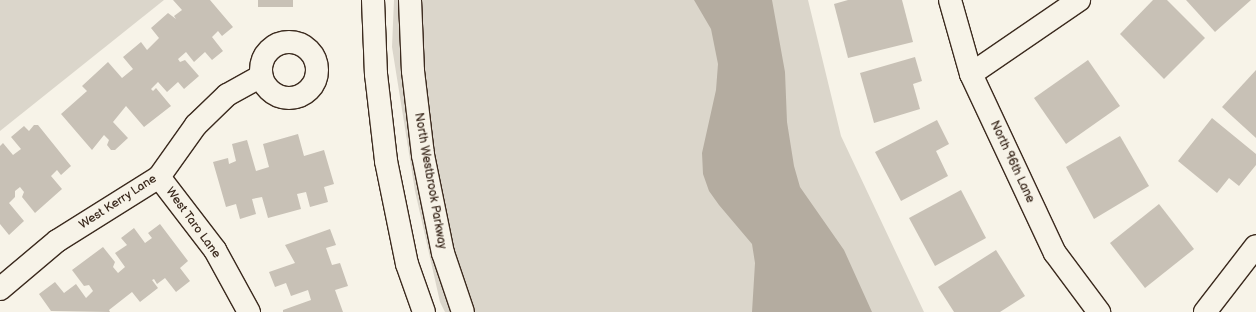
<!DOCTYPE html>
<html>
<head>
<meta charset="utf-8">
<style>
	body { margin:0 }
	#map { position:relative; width:1256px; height:312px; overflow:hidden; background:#f7f3e8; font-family:"Balsamiq Sans",sans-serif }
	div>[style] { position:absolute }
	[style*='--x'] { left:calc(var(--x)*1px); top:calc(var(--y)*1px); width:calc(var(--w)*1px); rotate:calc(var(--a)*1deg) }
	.green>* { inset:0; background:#dbd6cb }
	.water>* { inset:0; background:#b4aca0 }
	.building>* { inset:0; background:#c8c1b6 }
	.roads { filter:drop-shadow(1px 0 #3b2a1e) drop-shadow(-1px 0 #3b2a1e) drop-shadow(0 1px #3b2a1e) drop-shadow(0 -1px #3b2a1e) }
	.minor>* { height:22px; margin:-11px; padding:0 11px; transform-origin:11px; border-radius:11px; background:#f7f3e8 }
	.minor>.ring { margin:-11px; padding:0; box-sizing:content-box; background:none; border:22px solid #f7f3e8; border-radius:50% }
	.tertiary>* { height:22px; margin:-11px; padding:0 11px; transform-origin:11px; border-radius:11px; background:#f7f3e8 }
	span { translate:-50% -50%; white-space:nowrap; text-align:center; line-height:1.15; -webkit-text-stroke:3.5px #f7f3e8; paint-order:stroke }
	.street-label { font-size:12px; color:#3b2a1e }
</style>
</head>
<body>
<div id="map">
	<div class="green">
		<div style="clip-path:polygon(0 0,164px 0,0 131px)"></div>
		<div style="clip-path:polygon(394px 0,808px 0,841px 136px,924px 312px,445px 312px,440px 302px,415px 191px,392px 47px)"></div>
	</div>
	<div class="water">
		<div style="clip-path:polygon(694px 0,772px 0,785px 72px,787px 122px,794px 166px,800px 187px,844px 250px,872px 312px,752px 312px,755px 263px,752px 244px,719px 205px,709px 191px,703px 174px,702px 153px,716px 90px,718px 64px,711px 29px)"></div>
	</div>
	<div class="building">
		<div style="clip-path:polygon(173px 0,210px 0,233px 27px,222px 36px,218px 31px,212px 37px,223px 51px,212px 60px,205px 52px,194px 62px,186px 52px,178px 59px,180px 62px,185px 60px,199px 76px,184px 89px,178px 82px,167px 92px,158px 82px,151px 89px,153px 91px,156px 88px,171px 106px,144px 127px,126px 106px,113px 122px,128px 138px,115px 150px,111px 150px,107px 145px,109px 140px,104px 135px,92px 150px,61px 114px,87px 91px,82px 86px,108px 62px,122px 78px,133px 69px,123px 57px,141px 42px,147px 50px,159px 38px,151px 28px,168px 13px,176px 19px,174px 16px,182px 10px)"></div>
		<div style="clip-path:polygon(258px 0,293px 0,293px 7px,258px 7px)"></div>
		<div style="clip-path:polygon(848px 0,902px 0,913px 42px,848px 58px,834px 4px)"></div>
		<div style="clip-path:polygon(1153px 0,1167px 0,1205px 38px,1164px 79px,1120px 34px)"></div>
		<div style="clip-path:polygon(1186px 0,1251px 0,1215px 32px)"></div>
		<div style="clip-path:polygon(915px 57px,922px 81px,913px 84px,920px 109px,874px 123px,860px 73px)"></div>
		<div style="clip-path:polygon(1088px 60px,1120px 106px,1066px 144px,1034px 98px)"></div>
		<div style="clip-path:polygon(1256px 70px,1256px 138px,1222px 107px)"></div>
		<div style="clip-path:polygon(1212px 118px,1256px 154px,1256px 165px,1239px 186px,1229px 178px,1217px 193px,1178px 161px)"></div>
		<div style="clip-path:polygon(937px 120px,949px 144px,936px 151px,948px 176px,901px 201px,875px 152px)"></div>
		<div style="clip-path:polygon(34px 125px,38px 125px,71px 166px,61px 175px,57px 170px,51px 176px,62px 189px,35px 213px,22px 197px,24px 192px,20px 187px,15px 191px,15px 197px,9px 203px,24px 221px,9px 235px,0 224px,0 146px,3px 143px,13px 155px,21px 149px,11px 137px,24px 126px,29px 131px)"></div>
		<div style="clip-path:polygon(298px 134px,304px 156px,324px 150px,334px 184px,324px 187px,328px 202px,310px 207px,306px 192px,297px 194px,301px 209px,268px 218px,262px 197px,252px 199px,256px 214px,240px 219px,236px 204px,226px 207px,213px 162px,228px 158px,229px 164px,236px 161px,232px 144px,247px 140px,256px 171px,269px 167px,263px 144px)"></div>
		<div style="clip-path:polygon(1120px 136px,1149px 186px,1094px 219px,1066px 167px)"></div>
		<div style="clip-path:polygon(961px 190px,986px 238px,935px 266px,909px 218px)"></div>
		<div style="clip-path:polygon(1159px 204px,1194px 249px,1145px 288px,1110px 243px)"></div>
		<div style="clip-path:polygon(160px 224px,188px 261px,180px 268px,190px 281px,176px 292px,165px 278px,157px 284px,154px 279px,152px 280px,158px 288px,140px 302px,132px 292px,109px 310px,110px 312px,51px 311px,39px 294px,55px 282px,64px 293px,76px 284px,86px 298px,93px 291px,89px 285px,84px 286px,72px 270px,103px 247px,115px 262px,113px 267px,118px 273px,125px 267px,115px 253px,127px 245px,121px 238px,134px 228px,145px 243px,152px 238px,148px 233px)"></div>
		<div style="clip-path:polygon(330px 229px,336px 245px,326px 248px,332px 265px,340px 263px,348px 286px,335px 290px,343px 312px,283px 312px,283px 310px,311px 300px,308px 290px,291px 296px,286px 283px,275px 287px,269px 272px,295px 263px,285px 245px)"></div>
		<div style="clip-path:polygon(996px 250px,1025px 296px,1000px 312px,954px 312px,938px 287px)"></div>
	</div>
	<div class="roads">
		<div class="minor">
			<div style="--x:950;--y:0;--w:77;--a:74.2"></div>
			<div style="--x:971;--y:74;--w:198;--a:64.9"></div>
			<div style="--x:1055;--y:253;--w:74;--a:53.3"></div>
			<div class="ring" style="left:261px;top:42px;width:34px;height:34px"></div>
			<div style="--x:971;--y:74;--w:131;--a:-34.4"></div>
			<div style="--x:159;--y:177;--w:92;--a:52.5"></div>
			<div style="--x:215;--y:250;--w:71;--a:61.3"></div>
			<div style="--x:0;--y:289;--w:75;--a:-40.1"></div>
			<div style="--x:57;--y:241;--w:120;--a:-32.1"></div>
			<div style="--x:159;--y:177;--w:64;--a:-54.6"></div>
			<div style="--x:196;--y:125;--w:43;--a:-44.1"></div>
			<div style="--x:227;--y:95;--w:39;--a:-29"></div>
			<div style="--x:1205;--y:312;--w:83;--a:-52.3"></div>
		</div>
		<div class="tertiary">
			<div style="--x:373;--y:0;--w:74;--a:87.7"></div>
			<div style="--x:376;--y:74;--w:88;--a:83.4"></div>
			<div style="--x:386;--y:161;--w:105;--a:78.5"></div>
			<div style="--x:407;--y:264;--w:51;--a:70.5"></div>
			<div style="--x:410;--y:0;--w:71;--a:87.6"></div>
			<div style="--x:413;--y:71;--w:85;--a:83.2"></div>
			<div style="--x:423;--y:155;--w:100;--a:78.5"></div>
			<div style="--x:443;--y:253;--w:62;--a:71.3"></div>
		</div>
	</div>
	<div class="street-label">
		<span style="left:1012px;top:162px;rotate:65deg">North 96th Lane</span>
		<span style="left:430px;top:181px;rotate:80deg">North Westbrook Parkway</span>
		<span style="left:118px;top:202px;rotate:-33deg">West Kerry Lane</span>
		<span style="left:193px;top:223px;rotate:54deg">West Taro Lane</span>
	</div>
</div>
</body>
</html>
